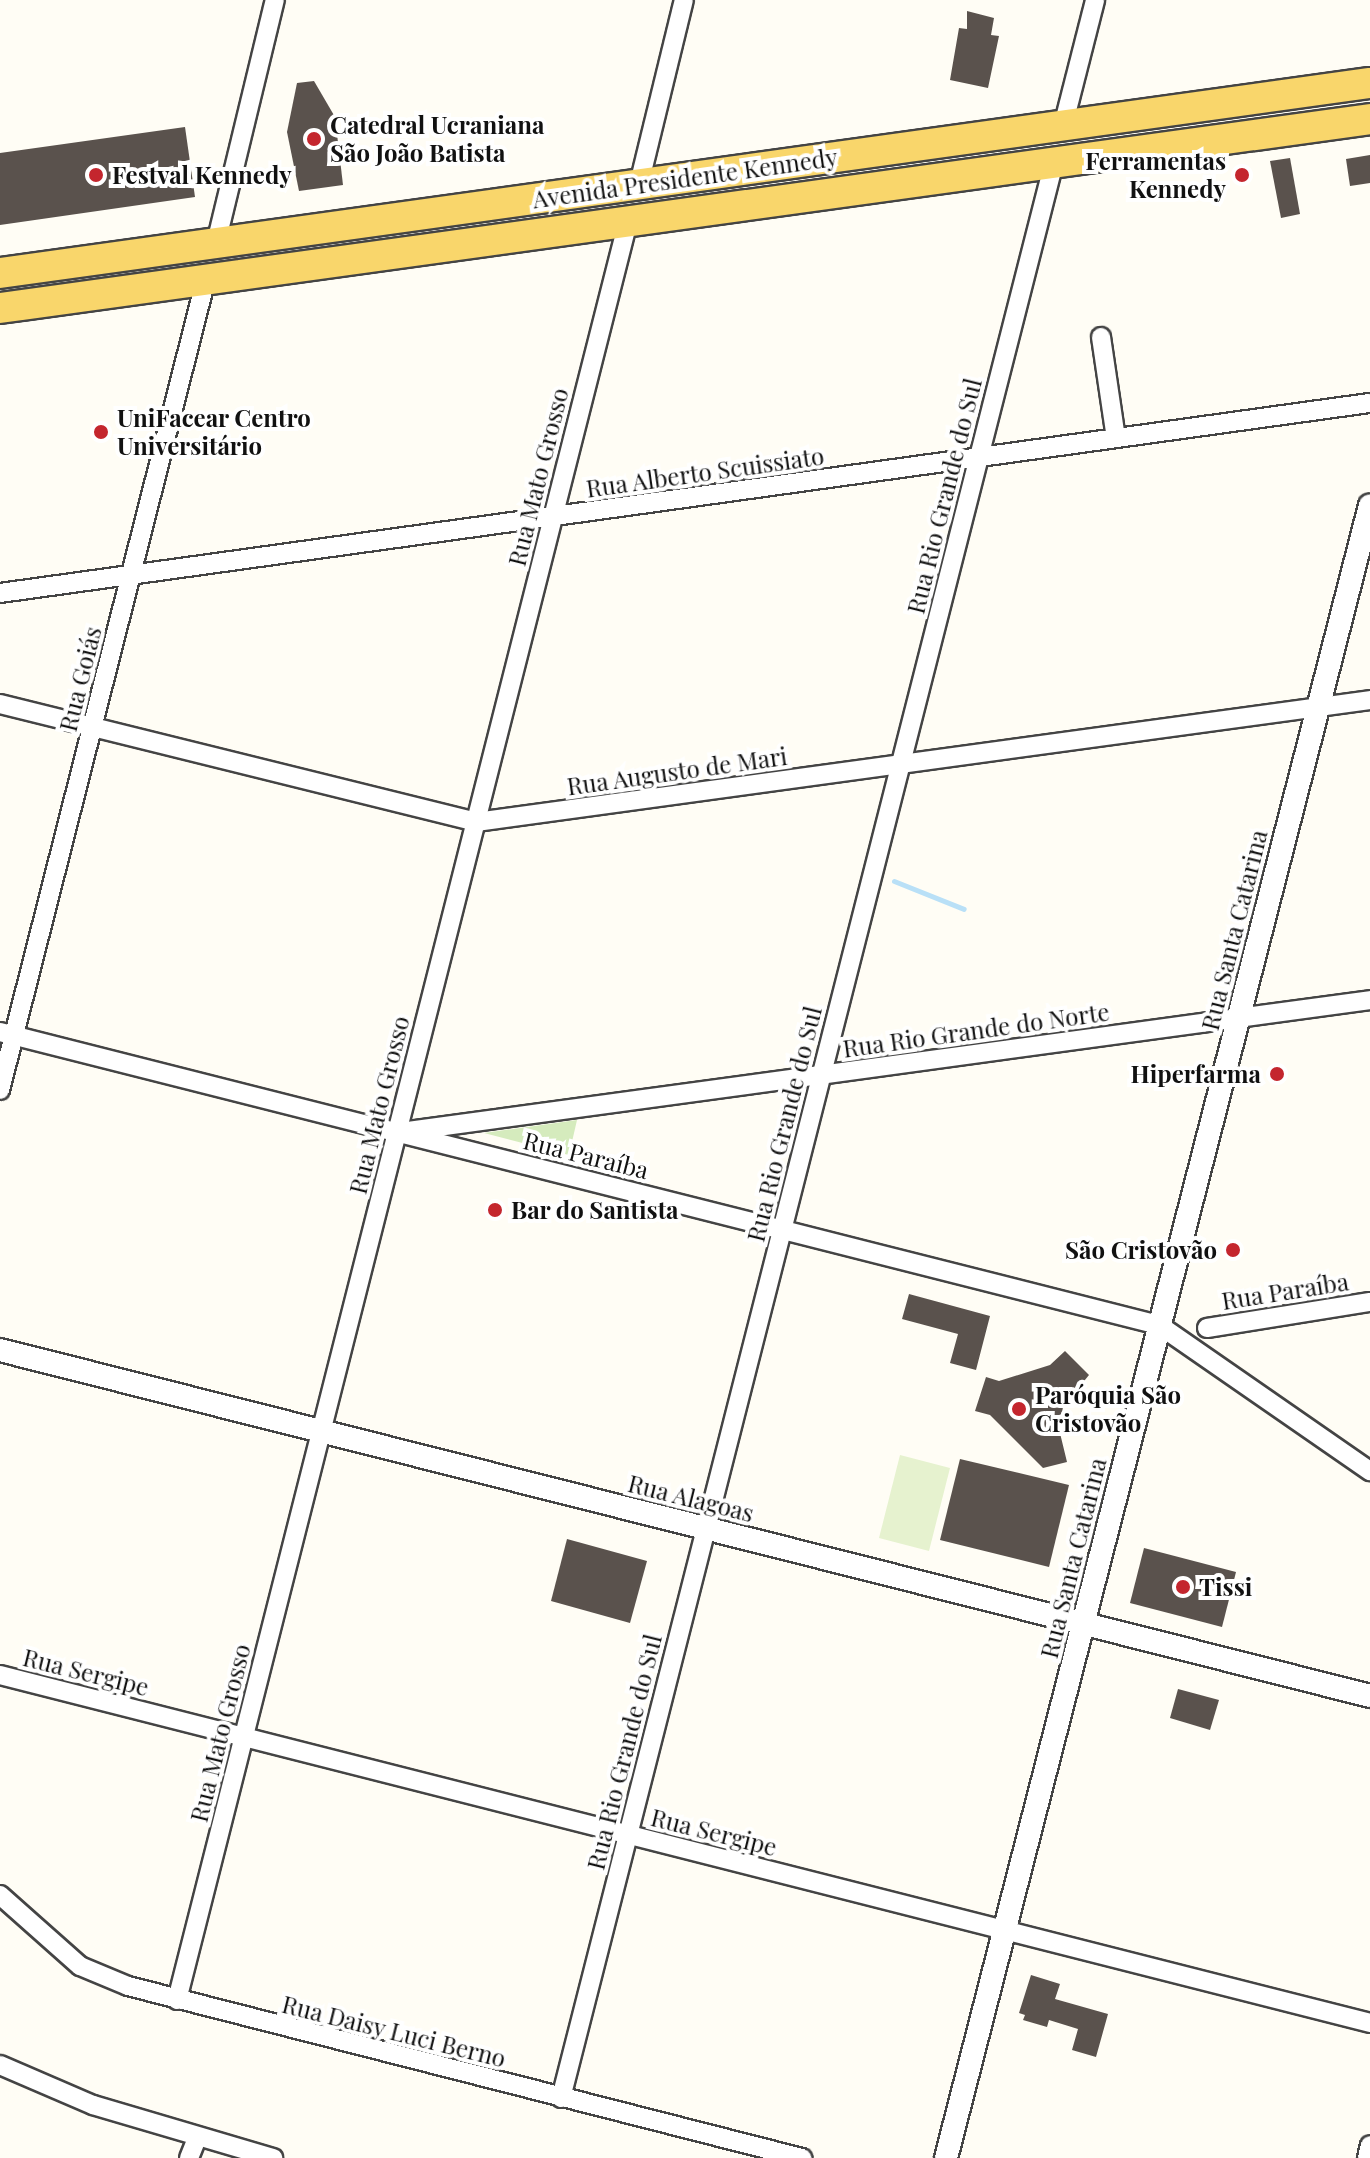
<!DOCTYPE html>
<html>
<head>
<meta charset="utf-8">
<style>
	body { margin:0 }
	#map { position:relative; width:1370px; height:2158px; overflow:hidden; background:#fffdf5; font-family:"Playfair Display",serif }
	div>[style] { position:absolute }
	[style*='--x'] { left:calc(var(--x)*1px); top:calc(var(--y)*1px); width:calc(var(--w)*1px); rotate:calc(var(--a)*1deg) }
	.green>* { inset:0; background:#d5ebbd }
	.pitch>* { inset:0; background:#e6f2cf }
	.stream>* { height:5px; margin:-2.5px; padding:0 2.5px; transform-origin:2.5px; border-radius:2.5px; background:#b9e0f7 }
	.building>* { inset:0; background:#5a524d }
	.roads { filter:drop-shadow(2px 0 #444) drop-shadow(-2px 0 #444) drop-shadow(0 2px #444) drop-shadow(0 -2px #444) }
	.minor>* { height:18px; margin:-9px; padding:0 9px; transform-origin:9px; border-radius:9px; background:#fff }
	.tertiary>* { height:22px; margin:-11px; padding:0 11px; transform-origin:11px; border-radius:11px; background:#fff }
	.primary>* { height:30px; margin:-15px; padding:0 15px; transform-origin:15px; border-radius:15px; background:#f9d66b }
	.dots>* { width:22px; height:22px; translate:-50% -50%; box-sizing:border-box; border:4px solid #fff; border-radius:50% }
	span { translate:-50% -50%; white-space:nowrap; text-align:center; line-height:1.15; -webkit-text-stroke:8px #fff; paint-order:stroke }
	.poi-label { font-size:24px; color:#111; font-weight:700 }
	.left { translate:0 -50%; text-align:left }
	.right { translate:-100% -50%; text-align:right }
	.street-label { font-size:24px; color:#111 }
</style>
</head>
<body>
<div id="map">
	<div class="green">
		<div style="clip-path:polygon(577px 1120px,569px 1155px,484px 1133px)"></div>
	</div>
	<div class="pitch">
		<div style="clip-path:polygon(900px 1455px,950px 1468px,929px 1551px,879px 1538px)"></div>
	</div>
	<div class="stream">
		<div style="--x:894;--y:881;--w:75;--a:21.8"></div>
	</div>
	<div class="building">
		<div style="clip-path:polygon(967px 11px,994px 18px,991px 35px,999px 36px,988px 88px,950px 80px,959px 28px,967px 29px)"></div>
		<div style="clip-path:polygon(314px 81px,335px 117px,343px 185px,299px 191px,287px 132px,297px 83px)"></div>
		<div style="clip-path:polygon(185px 127px,195px 197px,0 225px,0 153px)"></div>
		<div style="clip-path:polygon(1370px 155px,1370px 183px,1350px 186px,1346px 159px)"></div>
		<div style="clip-path:polygon(1290px 158px,1300px 214px,1281px 218px,1270px 161px)"></div>
		<div style="clip-path:polygon(909px 1294px,990px 1316px,976px 1370px,950px 1363px,958px 1334px,902px 1319px)"></div>
		<div style="clip-path:polygon(1065px 1351px,1089px 1375px,1063px 1407px,1059px 1429px,1067px 1462px,1043px 1468px,990px 1415px,975px 1411px,986px 1377px,999px 1381px,1050px 1365px)"></div>
		<div style="clip-path:polygon(960px 1459px,1069px 1485px,1049px 1567px,940px 1540px)"></div>
		<div style="clip-path:polygon(567px 1539px,647px 1561px,630px 1623px,551px 1601px)"></div>
		<div style="clip-path:polygon(1144px 1548px,1236px 1572px,1222px 1627px,1130px 1603px)"></div>
		<div style="clip-path:polygon(1178px 1689px,1219px 1700px,1210px 1730px,1170px 1718px)"></div>
		<div style="clip-path:polygon(1031px 1975px,1060px 1984px,1055px 1999px,1108px 2014px,1096px 2057px,1072px 2050px,1078px 2029px,1049px 2020px,1047px 2027px,1023px 2020px,1025px 2015px,1019px 2013px)"></div>
	</div>
	<div class="roads">
		<div class="minor">
			<div style="--x:1063;--y:126;--w:130;--a:-75.7"></div>
			<div style="--x:639;--y:184;--w:189;--a:-76.3"></div>
			<div style="--x:216;--y:243;--w:250;--a:-76.4"></div>
			<div style="--x:1101;--y:337;--w:102;--a:81.6"></div>
			<div style="--x:0;--y:593;--w:1383;--a:-7.9"></div>
			<div style="--x:0;--y:704;--w:490;--a:13.9"></div>
			<div style="--x:476;--y:822;--w:902;--a:-7.77"></div>
			<div style="--x:0;--y:1032;--w:1195;--a:14.19"></div>
			<div style="--x:1159;--y:1325;--w:257;--a:34.7"></div>
			<div style="--x:0;--y:1090;--w:837;--a:-75.75"></div>
			<div style="--x:408;--y:1131;--w:971;--a:-7.75"></div>
			<div style="--x:1207;--y:1328;--w:165;--a:-9.1"></div>
			<div style="--x:0;--y:1675;--w:1414;--a:14.25"></div>
			<div style="--x:0;--y:1895;--w:107;--a:41.6"></div>
			<div style="--x:80;--y:1966;--w:52;--a:22.6"></div>
			<div style="--x:128;--y:1986;--w:696;--a:14.32"></div>
			<div style="--x:177;--y:2000;--w:1835;--a:-75.77"></div>
			<div style="--x:0;--y:2065;--w:101;--a:23.3"></div>
			<div style="--x:93;--y:2105;--w:188;--a:16.4"></div>
			<div style="--x:561;--y:2098;--w:1997;--a:-75.71"></div>
			<div style="--x:189;--y:2158;--w:22;--a:-68"></div>
			<div style="--x:1367;--y:2158;--w:13;--a:-77"></div>
		</div>
		<div class="tertiary">
			<div style="--x:0;--y:1350;--w:1413;--a:14.17"></div>
			<div style="--x:946;--y:2158;--w:1706;--a:-75.61"></div>
		</div>
		<div class="primary">
			<div style="--x:0;--y:273;--w:1383;--a:-7.9"></div>
			<div style="--x:0;--y:308;--w:1383;--a:-7.85"></div>
		</div>
	</div>
	<div class="dots">
		<div style="left:314px;top:139px;background:#c4262e"></div>
		<div style="left:96px;top:175px;background:#c4262e"></div>
		<div style="left:1242px;top:175px;background:#c4262e"></div>
		<div style="left:101px;top:432px;background:#c4262e"></div>
		<div style="left:1277px;top:1074px;background:#c4262e"></div>
		<div style="left:495px;top:1210px;background:#c4262e"></div>
		<div style="left:1233px;top:1250px;background:#c4262e"></div>
		<div style="left:1019px;top:1409px;background:#c4262e"></div>
		<div style="left:1183px;top:1587px;background:#c4262e"></div>
	</div>
	<div class="poi-label">
		<span class="left" style="left:330px;top:139px">Catedral Ucraniana<br>São João Batista</span>
		<span class="right" style="left:1226px;top:175px">Ferramentas<br>Kennedy</span>
		<span class="left" style="left:112px;top:175px">Festval Kennedy</span>
		<span class="left" style="left:117px;top:432px">UniFacear Centro<br>Universitário</span>
		<span class="right" style="left:1261px;top:1074px">Hiperfarma</span>
		<span class="left" style="left:511px;top:1210px">Bar do Santista</span>
		<span class="right" style="left:1217px;top:1250px">São Cristovão</span>
		<span class="left" style="left:1035px;top:1409px">Paróquia São<br>Cristovão</span>
		<span class="left" style="left:1199px;top:1587px">Tissi</span>
	</div>
	<div class="street-label">
		<span style="left:685px;top:178px;rotate:-8deg">Avenida Presidente Kennedy</span>
		<span style="left:705px;top:472px;rotate:-8deg">Rua Alberto Scuissiato</span>
		<span style="left:538px;top:477px;rotate:-76deg">Rua Mato Grosso</span>
		<span style="left:944px;top:496px;rotate:-76deg">Rua Rio Grande do Sul</span>
		<span style="left:80px;top:679px;rotate:-76deg">Rua Goiás</span>
		<span style="left:677px;top:771px;rotate:-8deg">Rua Augusto de Mari</span>
		<span style="left:1234px;top:930px;rotate:-76deg">Rua Santa Catarina</span>
		<span style="left:976px;top:1030px;rotate:-8deg">Rua Rio Grande do Norte</span>
		<span style="left:379px;top:1105px;rotate:-76deg">Rua Mato Grosso</span>
		<span style="left:784px;top:1124px;rotate:-76deg">Rua Rio Grande do Sul</span>
		<span style="left:586px;top:1155px;rotate:14deg">Rua Paraíba</span>
		<span style="left:1285px;top:1291px;rotate:-9deg">Rua Paraíba</span>
		<span style="left:691px;top:1498px;rotate:14deg">Rua Alagoas</span>
		<span style="left:1073px;top:1558px;rotate:-76deg">Rua Santa Catarina</span>
		<span style="left:86px;top:1672px;rotate:14deg">Rua Sergipe</span>
		<span style="left:220px;top:1733px;rotate:-76deg">Rua Mato Grosso</span>
		<span style="left:624px;top:1752px;rotate:-76deg">Rua Rio Grande do Sul</span>
		<span style="left:714px;top:1832px;rotate:14deg">Rua Sergipe</span>
		<span style="left:394px;top:2031px;rotate:14deg">Rua Daisy Luci Berno</span>
	</div>
</div>
</body>
</html>
